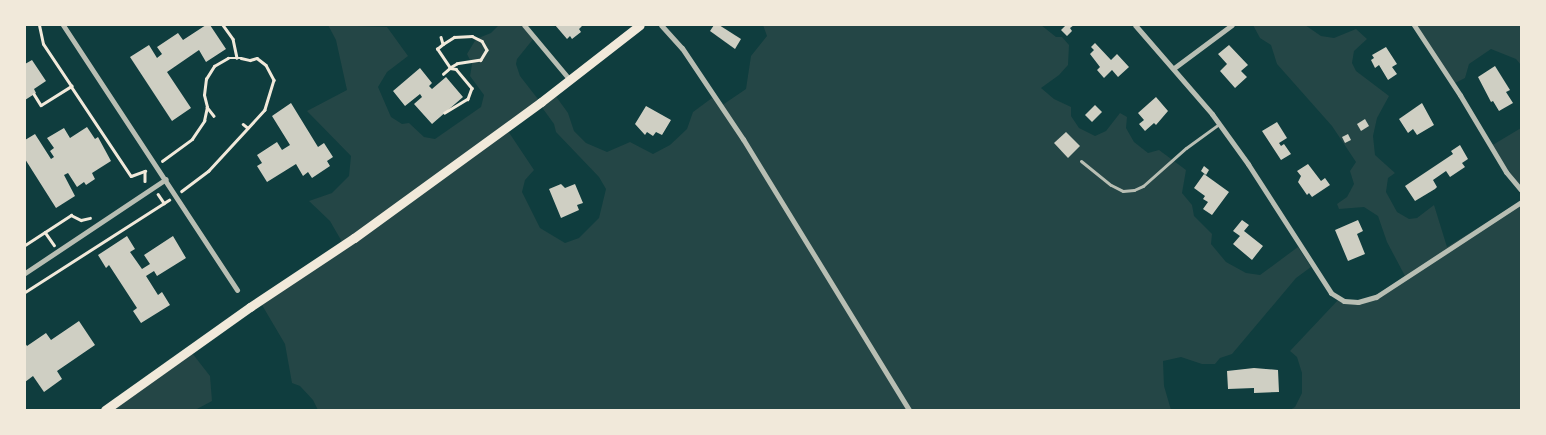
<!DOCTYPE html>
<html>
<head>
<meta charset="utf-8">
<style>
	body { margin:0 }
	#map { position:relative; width:1546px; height:435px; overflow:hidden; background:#0f3d3e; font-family:"Exo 2",sans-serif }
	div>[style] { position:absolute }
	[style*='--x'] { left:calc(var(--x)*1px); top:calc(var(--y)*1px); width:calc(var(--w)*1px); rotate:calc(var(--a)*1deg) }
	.green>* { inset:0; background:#244646 }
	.building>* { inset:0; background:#cfcfc3 }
	.path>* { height:2.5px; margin:-1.25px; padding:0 1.25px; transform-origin:1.25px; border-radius:1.25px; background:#f1e9da }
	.service>* { height:3px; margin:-1.5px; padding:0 1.5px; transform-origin:1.5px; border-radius:1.5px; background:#b8beb3 }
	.minor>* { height:5px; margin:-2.5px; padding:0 2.5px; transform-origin:2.5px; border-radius:2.5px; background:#b8beb3 }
	.primary>* { height:9px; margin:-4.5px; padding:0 4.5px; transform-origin:4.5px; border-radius:4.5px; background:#f1e9da }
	span { translate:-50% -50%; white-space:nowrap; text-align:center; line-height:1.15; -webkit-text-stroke:5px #f1e9da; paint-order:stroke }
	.frame { position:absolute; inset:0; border:26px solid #f1e9da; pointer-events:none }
</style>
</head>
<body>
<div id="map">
	<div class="green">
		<div style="clip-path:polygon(evenodd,328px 25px,387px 27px,408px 56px,387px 72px,378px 87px,391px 117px,402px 124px,409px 123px,424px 137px,435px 139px,481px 107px,484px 95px,470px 76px,472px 64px,467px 54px,476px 39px,491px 33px,499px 25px,524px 25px,534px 38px,517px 59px,516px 64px,520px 76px,541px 103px,555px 95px,568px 113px,574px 131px,586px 143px,607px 152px,630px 142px,653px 154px,670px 145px,687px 129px,693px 112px,712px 98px,721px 106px,746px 89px,751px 56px,767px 36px,763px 25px,1041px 25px,1056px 37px,1062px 37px,1069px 45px,1068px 65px,1059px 75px,1041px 88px,1054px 99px,1071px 107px,1071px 116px,1079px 128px,1095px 136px,1106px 131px,1120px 113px,1127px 117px,1126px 128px,1134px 142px,1148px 153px,1159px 150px,1186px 170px,1182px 193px,1192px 205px,1194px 216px,1212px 234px,1211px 244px,1226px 262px,1246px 273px,1260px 275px,1298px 247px,1311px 267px,1296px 278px,1232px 354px,1220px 358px,1215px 364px,1202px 364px,1181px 357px,1163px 361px,1164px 386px,1171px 410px,318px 410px,313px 400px,300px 386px,292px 383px,285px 344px,262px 305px,345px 247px,330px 221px,309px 201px,332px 193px,349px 176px,351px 156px,307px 111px,347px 90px,336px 40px,328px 25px,541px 106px,554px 124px,556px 132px,599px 177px,606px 189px,599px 218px,579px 238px,565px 243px,540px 228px,522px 192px,525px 180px,534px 170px,508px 131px,541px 106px)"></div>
		<div style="clip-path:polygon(1253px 25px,1305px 25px,1321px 36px,1334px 38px,1356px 29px,1367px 39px,1354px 51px,1352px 63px,1356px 71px,1389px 96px,1377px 118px,1373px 136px,1375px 155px,1395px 173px,1388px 178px,1386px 192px,1397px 212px,1409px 219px,1417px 218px,1434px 205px,1447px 247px,1521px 201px,1521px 410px,1290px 410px,1295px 407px,1302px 393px,1302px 373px,1297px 357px,1290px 351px,1339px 299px,1354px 301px,1374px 297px,1405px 276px,1387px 242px,1378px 216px,1364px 207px,1339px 209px,1337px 204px,1347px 197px,1354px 184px,1350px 171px,1356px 162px,1332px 126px,1277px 64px,1271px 45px,1260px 38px)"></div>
		<div style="clip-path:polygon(1415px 25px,1521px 25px,1521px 65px,1516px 59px,1491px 49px,1469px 64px,1465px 78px,1453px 84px)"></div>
		<div style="clip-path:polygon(1521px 128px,1521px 192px,1491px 146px)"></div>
		<div style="clip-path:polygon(192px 353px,210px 376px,212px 401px,195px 410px,107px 410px)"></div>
	</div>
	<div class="building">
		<div style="clip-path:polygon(206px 25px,210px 25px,226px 49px,206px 62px,199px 50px,167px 72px,191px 108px,172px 121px,130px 57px,149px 45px,157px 58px,162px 54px,157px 47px,178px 33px,183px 40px)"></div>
		<div style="clip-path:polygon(555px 25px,581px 25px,582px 26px,579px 29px,581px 32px,572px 39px,570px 36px,567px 39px)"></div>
		<div style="clip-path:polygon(714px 25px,719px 25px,741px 39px,735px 49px,710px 31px)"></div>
		<div style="clip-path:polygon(1066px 25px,1074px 25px,1070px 28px,1072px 31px,1067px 36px,1061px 30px)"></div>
		<div style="clip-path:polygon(1095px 43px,1111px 60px,1117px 54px,1129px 67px,1118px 77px,1112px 70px,1104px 78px,1097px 70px,1100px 67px,1090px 54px,1094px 50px,1091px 47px)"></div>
		<div style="clip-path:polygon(1229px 45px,1248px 65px,1241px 71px,1247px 77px,1235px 88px,1220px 71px,1227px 64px,1218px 54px)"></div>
		<div style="clip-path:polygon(1386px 47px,1397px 64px,1392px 67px,1397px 74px,1388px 80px,1379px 65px,1375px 68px,1371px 60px,1374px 58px,1372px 55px)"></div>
		<div style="clip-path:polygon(32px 60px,46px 81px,34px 89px,36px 93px,25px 100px,25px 64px)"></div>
		<div style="clip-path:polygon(1495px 66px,1510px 90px,1506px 92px,1513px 103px,1499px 111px,1493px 101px,1491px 102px,1478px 77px)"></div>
		<div style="clip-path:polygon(420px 68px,432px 83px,429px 86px,432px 89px,446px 77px,463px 97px,432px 124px,414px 104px,422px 97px,420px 94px,405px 106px,393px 91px)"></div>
		<div style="clip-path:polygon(1156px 97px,1168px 111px,1156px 125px,1154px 123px,1145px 131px,1139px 124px,1144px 120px,1138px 113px)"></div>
		<div style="clip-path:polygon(291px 103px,318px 147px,324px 143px,333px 157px,327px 161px,330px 166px,312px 178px,308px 172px,303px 176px,296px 164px,267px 182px,257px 166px,262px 163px,257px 155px,277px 142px,282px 150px,290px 145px,272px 116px)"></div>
		<div style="clip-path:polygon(1422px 103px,1434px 125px,1417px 135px,1413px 129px,1408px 133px,1399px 119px)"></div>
		<div style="clip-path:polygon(1095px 105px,1102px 112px,1092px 122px,1085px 115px)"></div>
		<div style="clip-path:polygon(646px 106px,671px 120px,662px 135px,656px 132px,653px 136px,647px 132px,645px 135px,635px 124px)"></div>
		<div style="clip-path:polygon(1365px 119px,1369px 126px,1361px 131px,1357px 124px)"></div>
		<div style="clip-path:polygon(1277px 122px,1287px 138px,1279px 143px,1281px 146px,1284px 144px,1291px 154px,1281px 160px,1262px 131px)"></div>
		<div style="clip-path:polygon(87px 127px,95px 139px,98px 137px,111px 161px,92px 173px,95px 179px,86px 185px,84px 182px,77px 187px,68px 173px,64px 175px,75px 196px,56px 208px,25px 159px,25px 140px,35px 134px,51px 159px,54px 157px,50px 151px,54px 148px,47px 138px,64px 128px,70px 138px)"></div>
		<div style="clip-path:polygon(1066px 132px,1080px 146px,1068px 158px,1054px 143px)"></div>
		<div style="clip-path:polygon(1348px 134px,1351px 140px,1345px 143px,1342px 137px)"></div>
		<div style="clip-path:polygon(1460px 145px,1468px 159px,1462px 163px,1465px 167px,1450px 177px,1446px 171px,1433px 180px,1437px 187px,1435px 189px,1415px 201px,1405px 186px,1453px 154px,1451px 151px)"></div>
		<div style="clip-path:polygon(1308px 164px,1321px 181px,1325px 178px,1330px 185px,1312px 197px,1309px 193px,1307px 195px,1298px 182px,1301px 176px,1297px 171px)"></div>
		<div style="clip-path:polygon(1204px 166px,1209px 170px,1206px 175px,1201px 171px)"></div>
		<div style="clip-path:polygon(1204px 174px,1229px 192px,1212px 215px,1203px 209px,1208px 202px,1203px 199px,1205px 196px,1194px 188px)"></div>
		<div style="clip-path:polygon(561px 184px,565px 188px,575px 184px,583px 203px,577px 205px,579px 210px,561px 218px,549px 189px)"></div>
		<div style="clip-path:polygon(1242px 220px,1249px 225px,1244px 231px,1263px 246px,1252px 260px,1233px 244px,1240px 236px,1233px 231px)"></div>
		<div style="clip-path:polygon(1358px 220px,1363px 231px,1357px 234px,1365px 254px,1348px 261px,1335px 230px)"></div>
		<div style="clip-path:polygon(127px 236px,135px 249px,130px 252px,142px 269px,150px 264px,144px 255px,173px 236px,186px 258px,157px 276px,154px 271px,146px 276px,158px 295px,162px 292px,170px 305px,141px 323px,133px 311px,137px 308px,109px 265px,106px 268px,98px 255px)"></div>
		<div style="clip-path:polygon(79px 321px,95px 345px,57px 371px,62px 379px,44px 392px,33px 376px,25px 382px,25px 343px,27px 346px,46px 333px,51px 340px)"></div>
		<div style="clip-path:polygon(1254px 368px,1278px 370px,1279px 392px,1254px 393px,1254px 388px,1228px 389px,1227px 371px)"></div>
	</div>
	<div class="path">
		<div style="--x:223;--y:25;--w:17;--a:54"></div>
		<div style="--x:233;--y:39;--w:19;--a:78"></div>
		<div style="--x:441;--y:37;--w:7;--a:74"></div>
		<div style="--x:443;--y:44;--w:13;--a:-32"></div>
		<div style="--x:454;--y:37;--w:18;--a:-3"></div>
		<div style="--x:472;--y:36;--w:11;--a:27"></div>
		<div style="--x:482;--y:41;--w:10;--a:61"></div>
		<div style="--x:487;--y:50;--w:12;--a:121"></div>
		<div style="--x:481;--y:60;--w:24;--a:171"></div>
		<div style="--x:457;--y:64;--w:8;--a:150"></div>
		<div style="--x:450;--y:68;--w:23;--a:-124"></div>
		<div style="--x:437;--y:49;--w:8;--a:-40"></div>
		<div style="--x:443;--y:74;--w:9;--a:-41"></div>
		<div style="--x:450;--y:68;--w:6;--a:9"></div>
		<div style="--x:456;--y:69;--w:25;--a:50"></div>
		<div style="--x:472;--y:88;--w:12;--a:110"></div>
		<div style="--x:468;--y:99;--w:27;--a:149"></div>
		<div style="--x:71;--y:86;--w:108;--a:56.3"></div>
		<div style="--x:131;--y:176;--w:15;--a:-20"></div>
		<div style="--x:145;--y:171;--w:10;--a:90"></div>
		<div style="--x:34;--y:94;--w:13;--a:58"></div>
		<div style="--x:41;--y:105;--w:36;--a:-32"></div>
		<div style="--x:71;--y:86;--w:50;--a:-123.7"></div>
		<div style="--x:43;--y:44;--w:19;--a:-102"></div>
		<div style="--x:207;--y:107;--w:11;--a:52"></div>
		<div style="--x:243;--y:124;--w:6;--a:39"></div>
		<div style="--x:162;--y:161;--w:37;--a:-36"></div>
		<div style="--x:192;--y:139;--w:22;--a:-56"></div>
		<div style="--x:204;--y:121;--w:14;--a:-78"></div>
		<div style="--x:207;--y:107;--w:12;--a:-104"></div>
		<div style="--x:204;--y:95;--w:16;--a:-83"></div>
		<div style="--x:206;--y:79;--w:15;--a:-58"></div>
		<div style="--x:214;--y:66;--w:16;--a:-30"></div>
		<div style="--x:228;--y:58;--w:13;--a:0"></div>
		<div style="--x:241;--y:58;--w:9;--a:13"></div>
		<div style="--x:250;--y:60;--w:7;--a:-16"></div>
		<div style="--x:257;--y:58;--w:11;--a:38"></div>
		<div style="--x:266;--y:65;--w:17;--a:62"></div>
		<div style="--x:274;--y:80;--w:31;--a:107"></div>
		<div style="--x:265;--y:110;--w:83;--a:132.6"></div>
		<div style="--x:209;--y:171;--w:34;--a:143"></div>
		<div style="--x:158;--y:194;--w:11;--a:56"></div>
		<div style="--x:45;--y:232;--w:16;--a:55"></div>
		<div style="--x:25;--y:245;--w:55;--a:-33.1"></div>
		<div style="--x:71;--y:215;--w:11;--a:27"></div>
		<div style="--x:81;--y:220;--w:9;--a:-13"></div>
		<div style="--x:25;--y:292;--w:171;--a:-32.6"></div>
	</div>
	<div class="service">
		<div style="--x:1081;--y:161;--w:38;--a:39"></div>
		<div style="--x:1111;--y:185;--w:13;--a:27"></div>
		<div style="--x:1123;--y:191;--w:11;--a:-5"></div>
		<div style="--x:1134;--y:190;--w:10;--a:-24"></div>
		<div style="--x:1143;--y:186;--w:57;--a:-41.5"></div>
		<div style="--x:1186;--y:148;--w:41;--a:-36"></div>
	</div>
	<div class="minor">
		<div style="--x:63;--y:25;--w:317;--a:56.7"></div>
		<div style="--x:524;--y:25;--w:72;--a:50.1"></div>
		<div style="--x:661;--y:25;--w:31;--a:48"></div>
		<div style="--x:682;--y:48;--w:110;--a:56.2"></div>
		<div style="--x:743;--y:139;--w:318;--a:58.5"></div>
		<div style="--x:1135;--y:25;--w:118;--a:49.1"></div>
		<div style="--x:1212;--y:114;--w:62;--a:54.2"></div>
		<div style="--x:1248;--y:164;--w:153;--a:57.2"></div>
		<div style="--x:1331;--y:293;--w:15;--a:32"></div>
		<div style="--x:1344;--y:301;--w:14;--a:4"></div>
		<div style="--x:1358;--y:302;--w:19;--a:-16"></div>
		<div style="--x:1376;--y:297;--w:173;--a:-33.2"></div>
		<div style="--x:1414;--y:25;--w:84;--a:56.7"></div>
		<div style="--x:1460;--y:95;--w:90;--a:59.1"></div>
		<div style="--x:1506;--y:172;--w:23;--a:50"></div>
		<div style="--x:1174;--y:68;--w:72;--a:-36.6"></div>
		<div style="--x:25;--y:273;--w:169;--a:-33.7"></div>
	</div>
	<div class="primary">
		<div style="--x:105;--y:410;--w:178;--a:-35.4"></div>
		<div style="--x:250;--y:307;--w:125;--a:-33.6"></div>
		<div style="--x:354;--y:238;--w:231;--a:-36"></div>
		<div style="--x:541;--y:102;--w:125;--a:-37.9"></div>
	</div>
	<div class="frame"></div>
</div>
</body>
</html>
